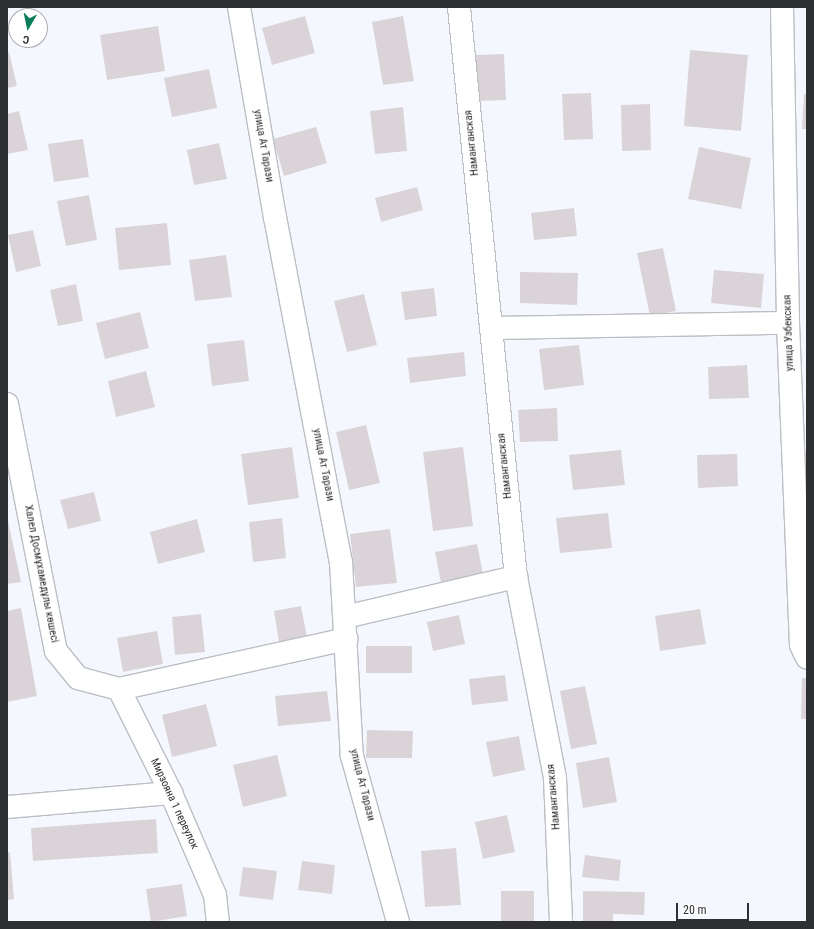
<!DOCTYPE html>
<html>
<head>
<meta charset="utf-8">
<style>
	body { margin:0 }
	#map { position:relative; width:814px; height:929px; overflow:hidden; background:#f4f8fe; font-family:"Roboto Condensed",sans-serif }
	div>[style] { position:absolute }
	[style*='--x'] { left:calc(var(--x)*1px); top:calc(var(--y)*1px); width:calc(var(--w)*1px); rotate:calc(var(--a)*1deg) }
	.building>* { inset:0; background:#dad4d8 }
	.roads { filter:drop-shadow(1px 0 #bbbfc4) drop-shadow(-1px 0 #bbbfc4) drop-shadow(0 1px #bbbfc4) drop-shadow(0 -1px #bbbfc4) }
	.minor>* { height:22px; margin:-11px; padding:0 11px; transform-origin:11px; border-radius:11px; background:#fff }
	span { translate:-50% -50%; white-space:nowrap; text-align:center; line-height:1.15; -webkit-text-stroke:3.5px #fff; paint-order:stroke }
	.street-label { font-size:11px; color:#2e2f31 }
	.frame { position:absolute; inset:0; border:8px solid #2e2f31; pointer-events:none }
	.north { position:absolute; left:8px; top:8px; width:40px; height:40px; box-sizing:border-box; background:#fff; border:1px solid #abacad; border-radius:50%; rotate:189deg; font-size:11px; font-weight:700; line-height:16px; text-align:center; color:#2e2f31 }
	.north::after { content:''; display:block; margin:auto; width:14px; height:18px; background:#0a7e5b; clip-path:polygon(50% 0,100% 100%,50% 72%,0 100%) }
	.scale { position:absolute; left:676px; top:903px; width:73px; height:18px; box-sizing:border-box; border:2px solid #2e2f31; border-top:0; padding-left:5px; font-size:12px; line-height:14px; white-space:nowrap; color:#2e2f31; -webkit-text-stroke:3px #fff; paint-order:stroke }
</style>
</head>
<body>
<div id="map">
	<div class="building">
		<div style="clip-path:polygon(305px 16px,315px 53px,272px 65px,262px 28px)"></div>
		<div style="clip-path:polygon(403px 16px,414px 81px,383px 85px,372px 22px)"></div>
		<div style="clip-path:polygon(158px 26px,165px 71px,107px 80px,100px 35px)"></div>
		<div style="clip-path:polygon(690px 50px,748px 55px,741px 131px,684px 126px)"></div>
		<div style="clip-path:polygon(9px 52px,17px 86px,7px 88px,7px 53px)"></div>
		<div style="clip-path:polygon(504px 54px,506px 100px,477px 101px,475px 55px)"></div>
		<div style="clip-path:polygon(209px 69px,217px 108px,172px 117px,164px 78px)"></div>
		<div style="clip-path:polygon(591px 93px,593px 139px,564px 140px,562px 94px)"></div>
		<div style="clip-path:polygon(804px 94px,807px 94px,807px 129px,802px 129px)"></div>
		<div style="clip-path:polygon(650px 104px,651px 150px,622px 151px,621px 105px)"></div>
		<div style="clip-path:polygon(403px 107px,407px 151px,375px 154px,370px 111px)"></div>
		<div style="clip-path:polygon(19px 111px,28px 150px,7px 154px,7px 114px)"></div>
		<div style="clip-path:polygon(316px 127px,327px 163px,284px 176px,273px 139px)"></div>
		<div style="clip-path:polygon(83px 139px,89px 177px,54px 182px,48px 144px)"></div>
		<div style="clip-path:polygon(219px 143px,227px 179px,194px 185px,187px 150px)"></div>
		<div style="clip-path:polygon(699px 147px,751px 158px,741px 209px,688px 199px)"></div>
		<div style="clip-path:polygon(417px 187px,423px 210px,381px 222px,375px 198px)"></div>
		<div style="clip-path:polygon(89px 195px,97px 240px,66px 246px,57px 201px)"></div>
		<div style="clip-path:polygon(574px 208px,577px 236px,534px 240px,531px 213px)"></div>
		<div style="clip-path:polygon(167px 223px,171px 265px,119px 270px,115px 228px)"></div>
		<div style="clip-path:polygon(33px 230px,41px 266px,16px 272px,8px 235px)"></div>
		<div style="clip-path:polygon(663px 248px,676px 311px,650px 316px,637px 253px)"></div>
		<div style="clip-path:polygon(226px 255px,232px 297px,195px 301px,189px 260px)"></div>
		<div style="clip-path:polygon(714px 270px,764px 274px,761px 308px,711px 303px)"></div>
		<div style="clip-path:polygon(520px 272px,578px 273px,577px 305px,520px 303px)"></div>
		<div style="clip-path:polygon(76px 284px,83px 321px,58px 326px,50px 290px)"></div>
		<div style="clip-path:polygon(434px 288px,437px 316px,405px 320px,401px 292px)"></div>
		<div style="clip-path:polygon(364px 294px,377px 345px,347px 352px,334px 301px)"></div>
		<div style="clip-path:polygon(140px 312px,149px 348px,105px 359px,96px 323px)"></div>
		<div style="clip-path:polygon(244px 340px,249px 381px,212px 386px,207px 344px)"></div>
		<div style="clip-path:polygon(579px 345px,584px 385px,544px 390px,539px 349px)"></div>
		<div style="clip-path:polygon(464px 352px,466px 376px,410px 383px,407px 358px)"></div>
		<div style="clip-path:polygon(747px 365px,749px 398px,709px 399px,708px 367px)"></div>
		<div style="clip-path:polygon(146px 371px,155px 407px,116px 417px,108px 381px)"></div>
		<div style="clip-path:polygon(557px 408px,558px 441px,520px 442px,518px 410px)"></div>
		<div style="clip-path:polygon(366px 425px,380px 483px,349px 490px,336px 432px)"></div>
		<div style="clip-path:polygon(292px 447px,299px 498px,248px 505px,241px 454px)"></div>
		<div style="clip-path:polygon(463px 447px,473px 526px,433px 531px,423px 452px)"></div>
		<div style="clip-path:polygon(621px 450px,625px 485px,573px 490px,569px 455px)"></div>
		<div style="clip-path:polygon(737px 454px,738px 486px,698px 488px,697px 455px)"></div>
		<div style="clip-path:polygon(94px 492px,101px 521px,68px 529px,60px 500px)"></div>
		<div style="clip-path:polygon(608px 513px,612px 548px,560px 553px,556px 518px)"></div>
		<div style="clip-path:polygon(7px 516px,21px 582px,7px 584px)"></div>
		<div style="clip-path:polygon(282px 518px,286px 558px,253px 562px,249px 522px)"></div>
		<div style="clip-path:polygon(197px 519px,205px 552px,158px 564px,150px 532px)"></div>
		<div style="clip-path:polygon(390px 529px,397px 583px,356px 587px,350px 534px)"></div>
		<div style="clip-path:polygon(477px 544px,483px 574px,441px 583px,435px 552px)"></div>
		<div style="clip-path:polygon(301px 606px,307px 637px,279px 642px,274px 611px)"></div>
		<div style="clip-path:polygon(21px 608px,37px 696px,7px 702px,7px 611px)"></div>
		<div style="clip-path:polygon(700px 609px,706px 644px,660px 651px,655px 616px)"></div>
		<div style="clip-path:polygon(201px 614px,205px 652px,175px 655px,172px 617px)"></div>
		<div style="clip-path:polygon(459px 615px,465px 644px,433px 651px,427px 622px)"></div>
		<div style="clip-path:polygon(157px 631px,163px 664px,123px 672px,117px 638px)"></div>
		<div style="clip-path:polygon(366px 646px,412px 646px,412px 673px,366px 673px)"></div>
		<div style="clip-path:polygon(505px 675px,508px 701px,472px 705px,469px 679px)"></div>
		<div style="clip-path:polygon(802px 678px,807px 678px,807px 719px,801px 719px)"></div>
		<div style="clip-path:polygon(585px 686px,597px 744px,571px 749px,560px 691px)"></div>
		<div style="clip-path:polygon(327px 691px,331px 721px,278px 726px,275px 696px)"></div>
		<div style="clip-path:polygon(206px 704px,217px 746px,172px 757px,162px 715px)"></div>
		<div style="clip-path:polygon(367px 730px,413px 731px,412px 758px,366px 758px)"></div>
		<div style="clip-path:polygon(519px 736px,525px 770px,493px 777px,486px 742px)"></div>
		<div style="clip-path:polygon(277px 755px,287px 796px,243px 807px,233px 765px)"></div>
		<div style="clip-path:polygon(609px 757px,617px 802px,583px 808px,576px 763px)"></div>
		<div style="clip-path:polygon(507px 815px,515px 852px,483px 859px,475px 822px)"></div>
		<div style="clip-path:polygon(156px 819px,158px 853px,33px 861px,31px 828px)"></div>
		<div style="clip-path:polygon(456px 848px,461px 905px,425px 907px,421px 851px)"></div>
		<div style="clip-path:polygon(10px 852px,14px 899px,7px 900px,7px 853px)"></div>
		<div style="clip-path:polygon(585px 855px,621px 860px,619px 881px,582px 877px)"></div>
		<div style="clip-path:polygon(302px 861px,335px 865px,332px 894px,298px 890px)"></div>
		<div style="clip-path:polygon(243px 867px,277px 871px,273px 900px,239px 896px)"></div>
		<div style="clip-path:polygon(182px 884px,187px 916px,151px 922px,146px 889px)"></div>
		<div style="clip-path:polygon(501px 891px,534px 891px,534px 922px,501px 922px)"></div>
		<div style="clip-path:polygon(583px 891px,645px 892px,644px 915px,613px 914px,613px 922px,583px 922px)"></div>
	</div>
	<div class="roads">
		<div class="minor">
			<div style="--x:239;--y:7;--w:213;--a:80.3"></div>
			<div style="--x:275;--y:217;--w:351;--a:79.2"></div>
			<div style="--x:341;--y:562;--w:194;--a:86.8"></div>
			<div style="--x:352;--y:756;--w:172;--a:74.5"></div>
			<div style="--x:459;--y:7;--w:573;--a:84.29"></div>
			<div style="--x:516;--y:577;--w:205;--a:79"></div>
			<div style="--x:555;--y:778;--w:144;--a:87.6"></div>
			<div style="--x:782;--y:7;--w:316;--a:88.9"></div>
			<div style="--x:788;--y:323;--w:322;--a:87.7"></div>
			<div style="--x:801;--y:645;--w:14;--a:65"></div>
			<div style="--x:491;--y:328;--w:297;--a:-1"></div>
			<div style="--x:7;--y:404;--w:252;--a:78.8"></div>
			<div style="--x:56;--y:651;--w:35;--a:51"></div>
			<div style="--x:78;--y:678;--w:42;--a:15"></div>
			<div style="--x:119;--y:689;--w:233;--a:-12.4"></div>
			<div style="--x:345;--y:617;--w:176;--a:-13.2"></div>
			<div style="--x:119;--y:689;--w:116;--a:63.4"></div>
			<div style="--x:171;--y:793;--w:111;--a:66.7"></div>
			<div style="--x:215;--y:895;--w:27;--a:84"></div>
			<div style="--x:7;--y:807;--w:165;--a:-4.9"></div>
		</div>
	</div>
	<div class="street-label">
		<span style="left:472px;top:143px;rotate:-96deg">Наманганская</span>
		<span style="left:263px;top:146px;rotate:80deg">улица Ат Тарази</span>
		<span style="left:789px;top:333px;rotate:-92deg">улица Узбекская</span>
		<span style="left:323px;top:465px;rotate:79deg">улица Ат Тарази</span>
		<span style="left:505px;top:466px;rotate:-96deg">Наманганская</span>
		<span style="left:41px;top:574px;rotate:79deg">Халел Досмұхамедұлы көшесі</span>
		<span style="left:362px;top:785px;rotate:76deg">улица Ат Тарази</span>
		<span style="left:554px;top:797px;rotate:-95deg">Наманганская</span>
		<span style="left:174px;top:804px;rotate:65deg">Мирзояна 1 переулок</span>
	</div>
	<div class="frame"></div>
	<div class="north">С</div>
	<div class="scale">20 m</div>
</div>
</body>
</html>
